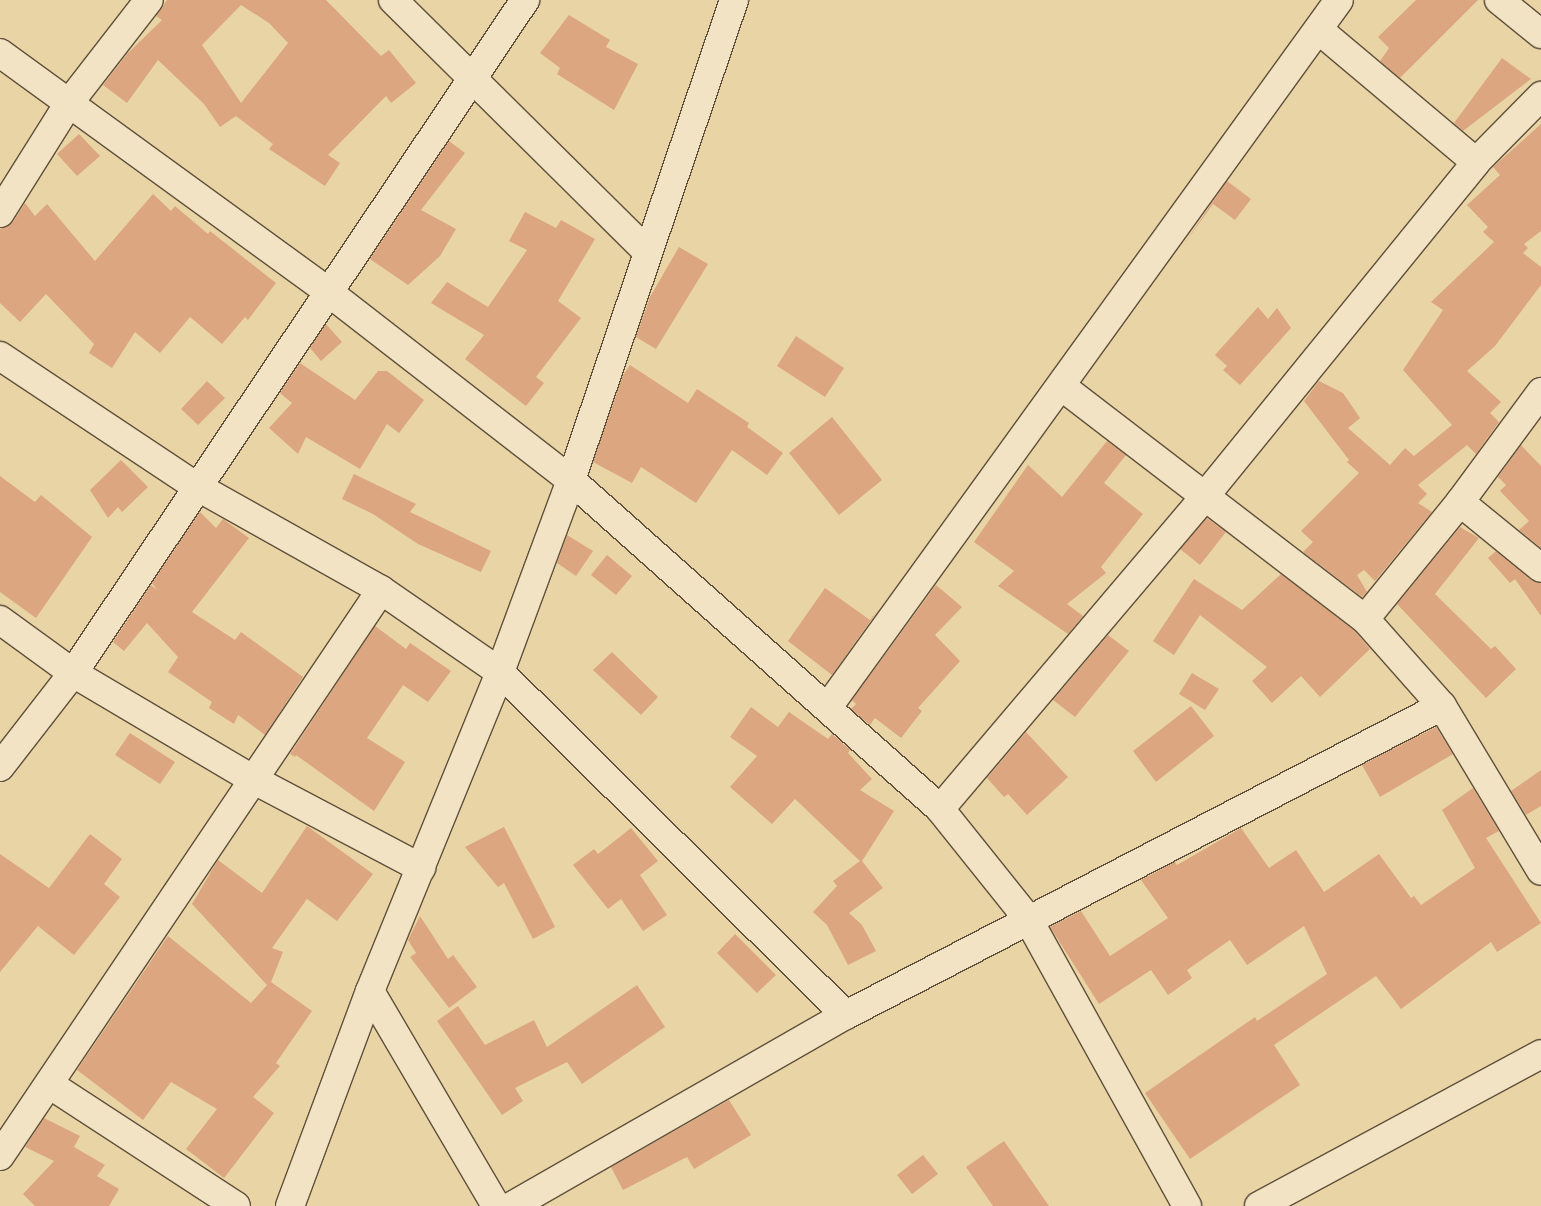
<!DOCTYPE html>
<html>
<head>
<meta charset="utf-8">
<style>
	body { margin:0 }
	#map { position:relative; width:1541px; height:1206px; overflow:hidden; background:#e9d4a5; font-family:"Libre Caslon Text",serif }
	div>[style] { position:absolute }
	[style*='--x'] { left:calc(var(--x)*1px); top:calc(var(--y)*1px); width:calc(var(--w)*1px); rotate:calc(var(--a)*1deg) }
	.building>* { inset:0; background:#dca680 }
	.roads { filter:drop-shadow(1px 0 #60503b) drop-shadow(-1px 0 #60503b) drop-shadow(0 1px #60503b) drop-shadow(0 -1px #60503b) }
	.minor>* { height:28px; margin:-14px; padding:0 14px; transform-origin:14px; border-radius:14px; background:#f1e3c4 }
	.tertiary>* { height:28px; margin:-14px; padding:0 14px; transform-origin:14px; border-radius:14px; background:#f1e3c4 }
	span { translate:-50% -50%; white-space:nowrap; text-align:center; line-height:1.15; -webkit-text-stroke:5px #f1e3c4; paint-order:stroke }
</style>
</head>
<body>
<div id="map">
	<div class="building">
		<div style="clip-path:polygon(evenodd,167px 0,326px 0,381px 56px,389px 50px,416px 83px,391px 103px,386px 96px,328px 155px,340px 163px,325px 186px,269px 149px,273px 144px,236px 116px,220px 127px,204px 104px,158px 60px,127px 103px,103px 85px,127px 54px,162px 20px,156px 16px,167px 0,241px 5px,269px 23px,288px 43px,241px 103px,202px 45px,241px 5px)"></div>
		<div style="clip-path:polygon(1416px 0,1478px 0,1400px 78px,1380px 61px,1389px 48px,1378px 37px)"></div>
		<div style="clip-path:polygon(569px 15px,610px 40px,606px 47px,638px 64px,614px 110px,557px 74px,560px 68px,540px 53px)"></div>
		<div style="clip-path:polygon(1502px 58px,1531px 79px,1463px 131px,1454px 123px)"></div>
		<div style="clip-path:polygon(1541px 124px,1541px 231px,1524px 244px,1528px 248px,1523px 253px,1541px 267px,1541px 285px,1495px 346px,1467px 371px,1501px 402px,1490px 413px,1499px 422px,1476px 454px,1467px 445px,1418px 485px,1427px 494px,1418px 503px,1432px 512px,1375px 581px,1364px 570px,1357px 575px,1367px 592px,1362px 597px,1303px 552px,1313px 542px,1301px 531px,1359px 473px,1347px 462px,1349px 460px,1304px 401px,1319px 381px,1343px 393px,1360px 418px,1348px 428px,1390px 465px,1405px 448px,1414px 456px,1452px 425px,1403px 370px,1443px 310px,1431px 302px,1494px 242px,1483px 232px,1488px 227px,1467px 205px,1500px 175px,1493px 167px)"></div>
		<div style="clip-path:polygon(79px 134px,100px 156px,77px 176px,57px 154px)"></div>
		<div style="clip-path:polygon(449px 141px,465px 153px,421px 210px,456px 229px,440px 256px,408px 285px,370px 259px)"></div>
		<div style="clip-path:polygon(1227px 181px,1251px 199px,1235px 220px,1213px 204px,1182px 247px)"></div>
		<div style="clip-path:polygon(153px 194px,171px 211px,175px 206px,208px 234px,210px 231px,276px 283px,248px 320px,245px 317px,222px 344px,190px 317px,160px 353px,135px 332px,112px 368px,89px 353px,94px 344px,46px 294px,20px 322px,0 303px,0 229px,13px 222px,25px 203px,35px 216px,47px 204px,95px 261px)"></div>
		<div style="clip-path:polygon(525px 212px,556px 228px,561px 220px,595px 239px,558px 301px,581px 318px,536px 377px,544px 383px,526px 406px,465px 359px,484px 335px,431px 303px,447px 282px,488px 307px,527px 250px,509px 241px)"></div>
		<div style="clip-path:polygon(679px 247px,708px 264px,656px 349px,636px 337px,650px 297px)"></div>
		<div style="clip-path:polygon(1258px 307px,1268px 319px,1277px 308px,1291px 328px,1240px 385px,1223px 370px,1227px 366px,1215px 355px)"></div>
		<div style="clip-path:polygon(326px 324px,342px 342px,321px 361px,310px 348px)"></div>
		<div style="clip-path:polygon(796px 336px,844px 368px,825px 397px,777px 366px)"></div>
		<div style="clip-path:polygon(300px 363px,355px 400px,378px 371px,387px 371px,424px 400px,399px 433px,387px 424px,360px 469px,306px 437px,298px 454px,269px 428px,292px 403px,280px 393px)"></div>
		<div style="clip-path:polygon(630px 365px,688px 403px,697px 389px,749px 423px,747px 427px,783px 453px,767px 475px,732px 450px,696px 503px,641px 467px,632px 483px,593px 462px,623px 375px)"></div>
		<div style="clip-path:polygon(207px 381px,225px 398px,198px 425px,181px 409px)"></div>
		<div style="clip-path:polygon(832px 417px,882px 480px,839px 515px,789px 453px)"></div>
		<div style="clip-path:polygon(1107px 441px,1126px 455px,1104px 483px,1143px 514px,1101px 567px,1106px 573px,1067px 604px,1083px 616px,1068px 634px,998px 586px,1014px 571px,974px 542px,1028px 465px,1062px 497px)"></div>
		<div style="clip-path:polygon(1521px 445px,1541px 466px,1541px 548px,1519px 530px,1529px 521px,1500px 491px,1506px 485px,1498px 477px)"></div>
		<div style="clip-path:polygon(121px 460px,148px 487px,122px 512px,118px 507px,108px 518px,90px 490px)"></div>
		<div style="clip-path:polygon(354px 474px,416px 504px,410px 512px,491px 551px,481px 572px,418px 544px,373px 514px,342px 499px)"></div>
		<div style="clip-path:polygon(0 476px,35px 502px,41px 495px,92px 537px,36px 618px,0 592px)"></div>
		<div style="clip-path:polygon(200px 512px,216px 528px,223px 519px,249px 538px,192px 612px,235px 640px,241px 632px,303px 677px,265px 735px,238px 715px,234px 724px,209px 708px,212px 702px,168px 672px,178px 657px,147px 623px,124px 651px,113px 642px,151px 585px,157px 590px,152px 583px)"></div>
		<div style="clip-path:polygon(1207px 518px,1226px 532px,1200px 565px,1180px 549px)"></div>
		<div style="clip-path:polygon(1460px 527px,1479px 538px,1435px 594px,1491px 649px,1495px 646px,1516px 669px,1486px 698px,1397px 604px)"></div>
		<div style="clip-path:polygon(567px 535px,593px 551px,576px 576px,557px 563px)"></div>
		<div style="clip-path:polygon(1496px 551px,1531px 580px,1541px 583px,1541px 616px,1515px 579px,1510px 583px,1488px 558px)"></div>
		<div style="clip-path:polygon(607px 555px,632px 576px,616px 595px,591px 575px)"></div>
		<div style="clip-path:polygon(1281px 574px,1354px 630px,1370px 649px,1320px 697px,1301px 676px,1272px 703px,1252px 681px,1267px 667px,1200px 615px,1174px 655px,1153px 641px,1194px 579px,1242px 610px)"></div>
		<div style="clip-path:polygon(936px 585px,962px 607px,935px 635px,960px 661px,918px 708px,922px 711px,901px 738px,875px 718px,870px 725px,851px 709px,856px 704px,852px 700px)"></div>
		<div style="clip-path:polygon(825px 588px,870px 620px,879px 609px,832px 675px,788px 641px)"></div>
		<div style="clip-path:polygon(375px 626px,406px 649px,410px 643px,451px 671px,428px 702px,403px 685px,367px 738px,405px 762px,374px 811px,296px 755px,295px 757px,290px 754px)"></div>
		<div style="clip-path:polygon(1108px 635px,1129px 651px,1075px 717px,1053px 700px)"></div>
		<div style="clip-path:polygon(612px 652px,658px 697px,641px 715px,593px 670px)"></div>
		<div style="clip-path:polygon(1192px 673px,1219px 689px,1205px 710px,1179px 694px)"></div>
		<div style="clip-path:polygon(1191px 706px,1214px 736px,1156px 782px,1133px 751px)"></div>
		<div style="clip-path:polygon(751px 707px,778px 727px,789px 712px,828px 739px,832px 734px,850px 750px,848px 753px,872px 779px,860px 790px,894px 811px,862px 861px,883px 888px,849px 913px,862px 925px,876px 951px,848px 965px,827px 925px,813px 912px,837px 886px,833px 881px,860px 861px,795px 799px,772px 824px,730px 787px,757px 756px,730px 737px)"></div>
		<div style="clip-path:polygon(1436px 727px,1453px 754px,1380px 797px,1362px 765px)"></div>
		<div style="clip-path:polygon(1026px 732px,1068px 777px,1027px 815px,1008px 794px,1004px 797px,987px 778px)"></div>
		<div style="clip-path:polygon(130px 733px,175px 762px,160px 784px,115px 755px)"></div>
		<div style="clip-path:polygon(1541px 770px,1541px 806px,1526px 815px,1511px 791px)"></div>
		<div style="clip-path:polygon(1473px 788px,1499px 831px,1486px 838px,1541px 923px,1497px 952px,1491px 942px,1401px 1009px,1376px 976px,1274px 1045px,1300px 1085px,1190px 1159px,1145px 1093px,1255px 1017px,1257px 1021px,1327px 974px,1304px 926px,1247px 965px,1230px 940px,1187px 970px,1192px 978px,1168px 995px,1151px 970px,1099px 1004px,1050px 927px,1081px 911px,1110px 956px,1168px 918px,1141px 880px,1175px 862px,1177px 865px,1241px 828px,1269px 868px,1296px 850px,1324px 892px,1379px 854px,1411px 898px,1414px 896px,1421px 905px,1475px 868px,1442px 810px)"></div>
		<div style="clip-path:polygon(307px 826px,373px 874px,337px 921px,307px 899px,272px 948px,283px 952px,271px 982px,312px 1011px,276px 1063px,280px 1066px,253px 1097px,274px 1113px,224px 1178px,186px 1149px,217px 1109px,171px 1082px,143px 1120px,77px 1070px,168px 936px,251px 1003px,267px 985px,192px 904px,218px 860px,262px 893px)"></div>
		<div style="clip-path:polygon(504px 827px,555px 927px,533px 939px,504px 883px,498px 887px,465px 847px)"></div>
		<div style="clip-path:polygon(631px 828px,658px 861px,640px 875px,667px 915px,643px 931px,621px 899px,608px 909px,573px 865px,594px 849px,598px 854px)"></div>
		<div style="clip-path:polygon(90px 834px,122px 859px,104px 884px,120px 897px,74px 955px,38px 926px,0 972px,0 854px,49px 888px)"></div>
		<div style="clip-path:polygon(420px 916px,448px 959px,453px 955px,477px 987px,449px 1008px,410px 957px,416px 953px,408px 940px)"></div>
		<div style="clip-path:polygon(735px 934px,776px 975px,757px 993px,717px 953px)"></div>
		<div style="clip-path:polygon(637px 985px,665px 1027px,582px 1084px,567px 1062px,515px 1088px,523px 1101px,502px 1115px,437px 1021px,458px 1006px,485px 1045px,534px 1020px,547px 1047px)"></div>
		<div style="clip-path:polygon(729px 1100px,751px 1135px,694px 1169px,687px 1157px,623px 1190px,611px 1167px)"></div>
		<div style="clip-path:polygon(44px 1118px,80px 1136px,74px 1147px,105px 1165px,97px 1176px,119px 1189px,109px 1206px,35px 1206px,23px 1194px,54px 1161px,25px 1147px)"></div>
		<div style="clip-path:polygon(1004px 1141px,1049px 1206px,993px 1206px,966px 1167px)"></div>
		<div style="clip-path:polygon(923px 1155px,938px 1174px,912px 1194px,897px 1175px)"></div>
	</div>
	<div class="roads">
		<div class="minor">
			<div style="--x:393;--y:0;--w:356;--a:44.7"></div>
			<div style="--x:1499;--y:0;--w:54;--a:39"></div>
			<div style="--x:1319;--y:30;--w:205;--a:40.1"></div>
			<div style="--x:0;--y:53;--w:404;--a:36"></div>
			<div style="--x:327;--y:291;--w:309;--a:37.8"></div>
			<div style="--x:571;--y:480;--w:494;--a:41.7"></div>
			<div style="--x:940;--y:809;--w:141;--a:51.3"></div>
			<div style="--x:1028;--y:919;--w:328;--a:61"></div>
			<div style="--x:0;--y:213;--w:130;--a:-57.9"></div>
			<div style="--x:69;--y:103;--w:130;--a:-52.2"></div>
			<div style="--x:0;--y:356;--w:235;--a:33.6"></div>
			<div style="--x:196;--y:486;--w:212;--a:29.3"></div>
			<div style="--x:381;--y:590;--w:145;--a:34.6"></div>
			<div style="--x:500;--y:672;--w:487;--a:44.8"></div>
			<div style="--x:1061;--y:386;--w:383;--a:37.5"></div>
			<div style="--x:1365;--y:619;--w:116;--a:48.5"></div>
			<div style="--x:1442;--y:706;--w:192;--a:59"></div>
			<div style="--x:1460;--y:502;--w:104;--a:39.2"></div>
			<div style="--x:1365;--y:619;--w:151;--a:-50.9"></div>
			<div style="--x:1460;--y:502;--w:137;--a:-53.6"></div>
			<div style="--x:0;--y:620;--w:90;--a:36"></div>
			<div style="--x:73;--y:673;--w:210;--a:30.6"></div>
			<div style="--x:254;--y:780;--w:189;--a:27.8"></div>
			<div style="--x:828;--y:707;--w:872;--a:-54.14"></div>
			<div style="--x:0;--y:767;--w:119;--a:-52.2"></div>
			<div style="--x:73;--y:673;--w:811;--a:-56.11"></div>
			<div style="--x:940;--y:809;--w:410;--a:-49.7"></div>
			<div style="--x:1205;--y:496;--w:430;--a:-50.9"></div>
			<div style="--x:1476;--y:162;--w:93;--a:-45.4"></div>
			<div style="--x:370;--y:991;--w:249;--a:59.6"></div>
			<div style="--x:49;--y:1084;--w:223;--a:33.1"></div>
			<div style="--x:0;--y:1156;--w:682;--a:-56.05"></div>
			<div style="--x:512;--y:1206;--w:385;--a:-29.8"></div>
			<div style="--x:846;--y:1015;--w:671;--a:-27.4"></div>
		</div>
		<div class="tertiary">
			<div style="--x:290;--y:1206;--w:229;--a:-69.6"></div>
			<div style="--x:370;--y:991;--w:344;--a:-67.8"></div>
			<div style="--x:500;--y:672;--w:205;--a:-69.7"></div>
			<div style="--x:571;--y:480;--w:507;--a:-71.24"></div>
			<div style="--x:1259;--y:1206;--w:320;--a:-28.3"></div>
		</div>
	</div>
</div>
</body>
</html>
